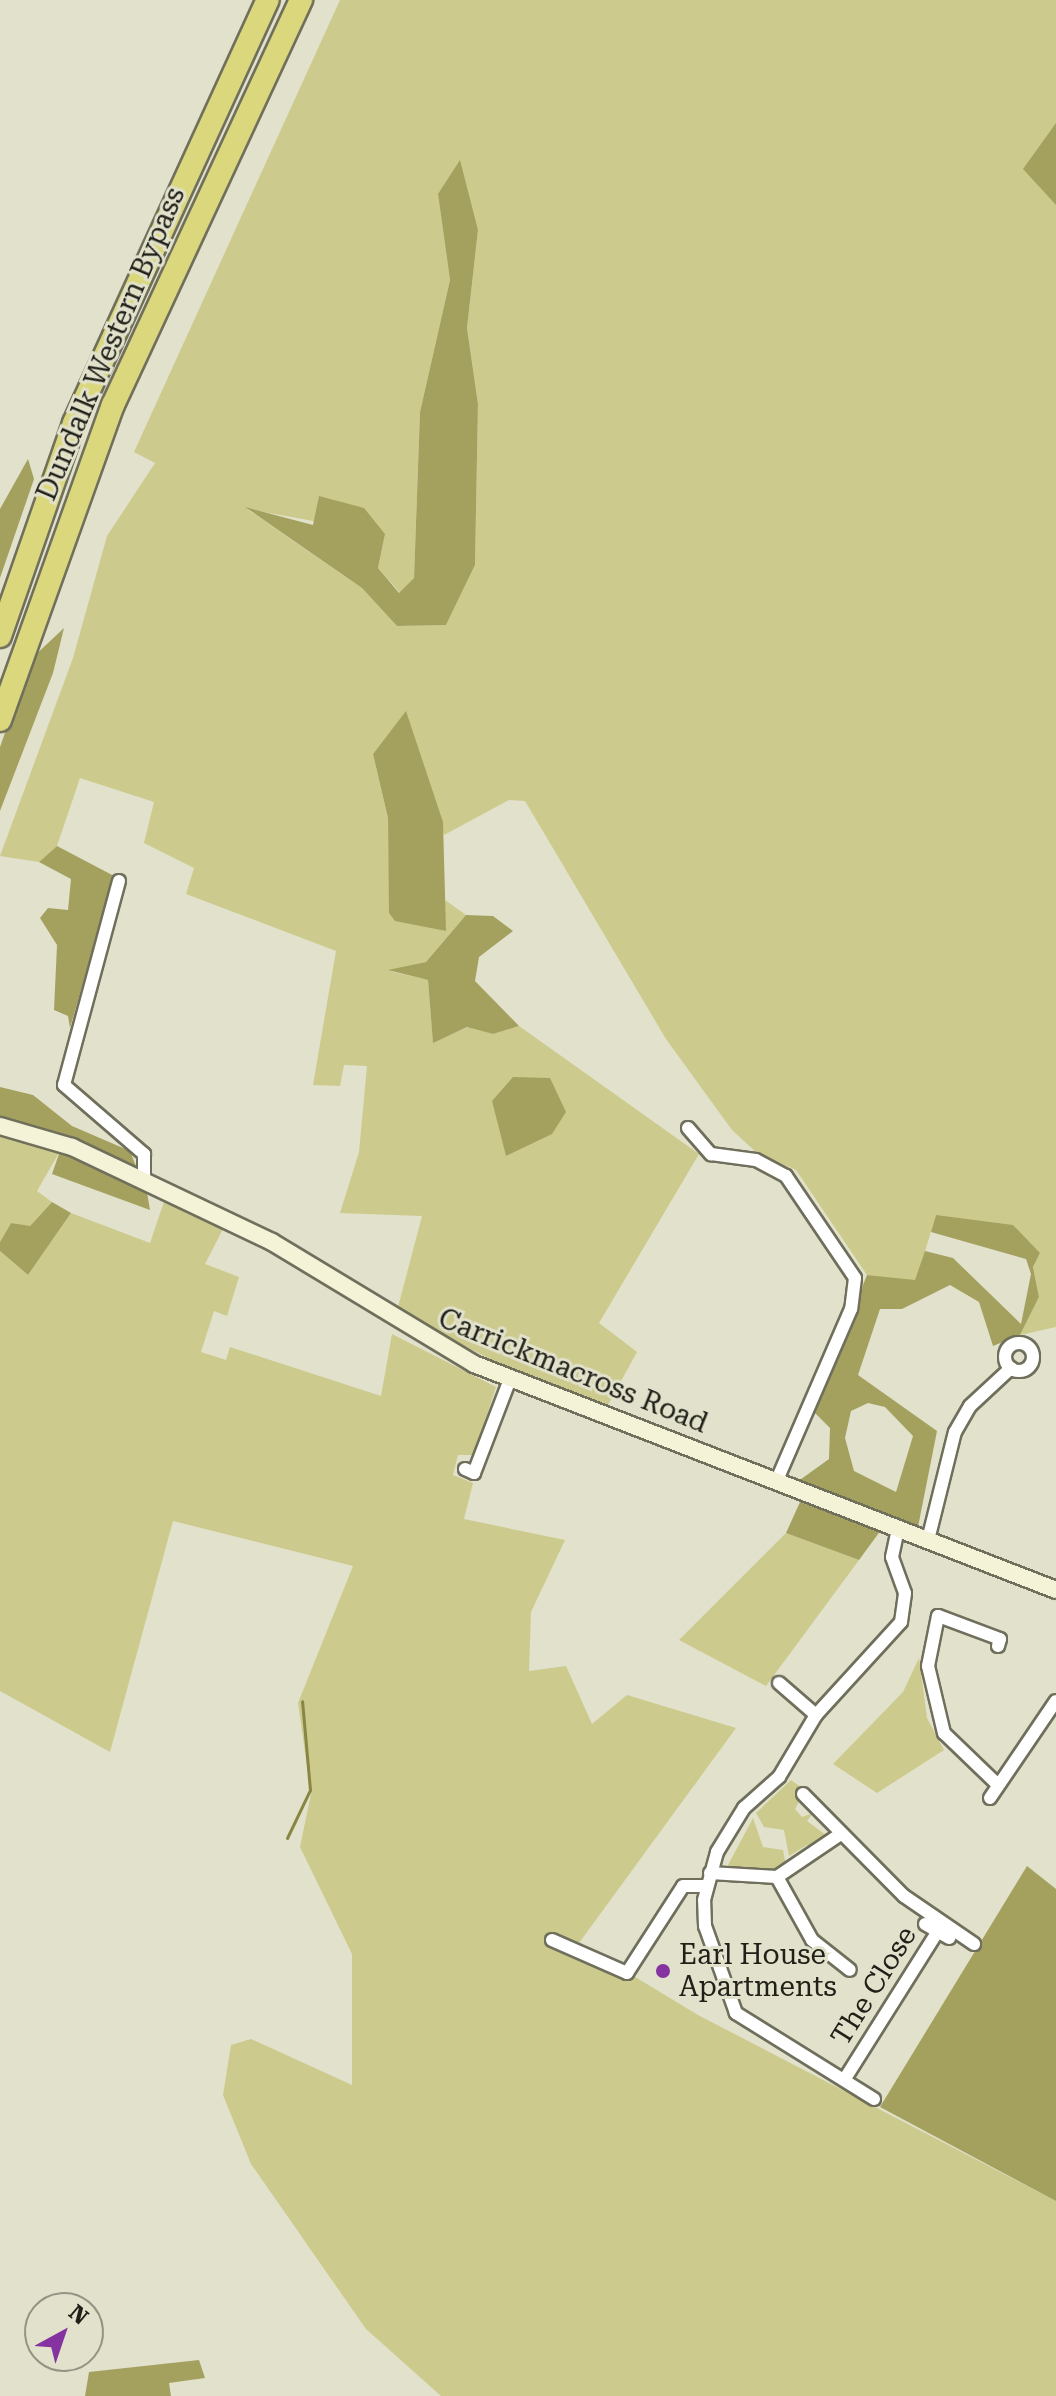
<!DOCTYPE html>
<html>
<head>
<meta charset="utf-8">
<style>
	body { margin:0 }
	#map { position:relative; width:1056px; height:2396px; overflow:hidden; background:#e1e1cc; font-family:"Roboto Serif",serif }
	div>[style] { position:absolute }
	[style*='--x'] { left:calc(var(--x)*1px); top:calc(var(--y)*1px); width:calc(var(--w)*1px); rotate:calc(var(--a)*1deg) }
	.green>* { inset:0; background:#cccb8d }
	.forest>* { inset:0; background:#a4a15f }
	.stream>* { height:3px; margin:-1.5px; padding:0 1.5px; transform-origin:1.5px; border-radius:1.5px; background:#898644 }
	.roads { filter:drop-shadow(2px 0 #6f6f5c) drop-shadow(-2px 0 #6f6f5c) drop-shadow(0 2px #6f6f5c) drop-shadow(0 -2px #6f6f5c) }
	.street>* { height:12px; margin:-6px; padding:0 6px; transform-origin:6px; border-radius:6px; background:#fff }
	.street>.ring { margin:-6px; padding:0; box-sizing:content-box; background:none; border:12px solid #fff; border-radius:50% }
	.secondary>* { height:16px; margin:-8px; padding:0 8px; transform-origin:8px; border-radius:8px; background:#f4f3d8 }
	.highway>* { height:22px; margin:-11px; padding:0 11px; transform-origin:11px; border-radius:11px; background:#dbd77c }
	.dots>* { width:22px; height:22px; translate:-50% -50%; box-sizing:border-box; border:4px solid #e1e1cc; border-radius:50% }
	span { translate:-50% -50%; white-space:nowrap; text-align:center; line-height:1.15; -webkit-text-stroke:6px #e1e1cc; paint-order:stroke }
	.street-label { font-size:28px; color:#202018 }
	.poi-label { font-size:28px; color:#202018 }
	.left { translate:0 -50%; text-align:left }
	.north { position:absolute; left:24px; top:2292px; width:80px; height:80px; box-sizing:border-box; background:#e1e1cc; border:2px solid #949484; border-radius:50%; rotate:40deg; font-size:22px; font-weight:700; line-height:32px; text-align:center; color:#202018 }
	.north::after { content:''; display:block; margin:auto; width:28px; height:36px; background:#8633a2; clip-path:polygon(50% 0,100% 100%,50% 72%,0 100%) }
</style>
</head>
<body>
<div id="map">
	<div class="green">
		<div style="clip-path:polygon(evenodd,340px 0,1056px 0,1056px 1327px,1020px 1335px,1039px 1297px,1033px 1267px,1040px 1253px,936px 1215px,916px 1281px,867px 1275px,796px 1170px,757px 1153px,732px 1130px,666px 1039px,525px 801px,509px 800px,444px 835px,406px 712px,373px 754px,388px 818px,390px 913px,445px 931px,445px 900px,466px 915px,426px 962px,390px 971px,428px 980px,433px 1042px,468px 1027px,493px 1034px,519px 1026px,699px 1154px,599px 1323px,637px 1352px,608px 1405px,492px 1360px,397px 1311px,422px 1216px,340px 1213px,359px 1152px,367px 1066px,344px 1065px,340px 1086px,313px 1085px,336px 951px,186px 894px,194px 868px,144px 843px,154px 802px,80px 778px,57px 846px,39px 862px,0 856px,73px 658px,107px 536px,155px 463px,134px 452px,340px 0,438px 194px,478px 230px,467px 328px,478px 404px,475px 565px,446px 625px,397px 626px,362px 588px,247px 509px,385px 534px,378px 568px,400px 593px,414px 578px,420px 412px,450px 280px,438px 194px)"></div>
		<div style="clip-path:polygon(0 1135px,60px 1151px,37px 1191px,52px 1202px,29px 1227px,11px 1223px,0 1242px)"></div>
		<div style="clip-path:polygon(165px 1199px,224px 1227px,205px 1264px,239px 1277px,227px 1316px,214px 1311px,201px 1352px,226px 1360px,230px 1347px,381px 1396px,392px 1334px,496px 1387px,474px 1455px,458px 1455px,453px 1475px,473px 1483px,464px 1519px,565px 1540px,531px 1612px,529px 1671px,566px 1666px,592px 1724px,627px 1695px,736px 1728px,579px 1943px,698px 2015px,1056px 2201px,1056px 2396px,441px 2396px,366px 2329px,251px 2164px,223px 2095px,231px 2045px,251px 2039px,352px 2085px,352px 1954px,300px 1847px,311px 1794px,298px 1703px,353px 1566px,173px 1521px,110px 1752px,0 1691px,0 1251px,28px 1275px,71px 1213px,150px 1243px)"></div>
		<div style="clip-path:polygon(786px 1533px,859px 1560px,766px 1686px,679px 1640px)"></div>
		<div style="clip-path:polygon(919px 1658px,927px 1718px,944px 1750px,877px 1793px,833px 1764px,903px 1692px)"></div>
		<div style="clip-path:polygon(791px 1780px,805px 1790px,795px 1809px,802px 1817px,813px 1813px,807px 1821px,827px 1836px,812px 1851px,807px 1845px,789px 1856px,784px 1830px,764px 1827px,756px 1813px)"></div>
		<div style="clip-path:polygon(753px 1818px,763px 1847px,783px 1850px,786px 1866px,759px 1875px,758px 1868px,727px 1867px)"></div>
	</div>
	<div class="forest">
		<div style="clip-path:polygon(1056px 123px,1056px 205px,1023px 169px)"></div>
		<div style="clip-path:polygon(460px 160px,478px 230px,467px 328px,478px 404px,475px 565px,446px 625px,397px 626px,362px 588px,245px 507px,313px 525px,319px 496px,364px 508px,385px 534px,378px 568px,399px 593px,414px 578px,420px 412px,450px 280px,438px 194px)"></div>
		<div style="clip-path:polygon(28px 459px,34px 479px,0 578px,0 509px)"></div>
		<div style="clip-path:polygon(64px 628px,53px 673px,0 811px,0 747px,31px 659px)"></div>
		<div style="clip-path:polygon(406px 711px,443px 822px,446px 931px,395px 921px,389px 913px,388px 818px,373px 754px)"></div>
		<div style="clip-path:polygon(57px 846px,114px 876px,70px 1028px,68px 1016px,54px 1010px,57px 945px,40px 918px,48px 908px,68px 910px,71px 879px,39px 862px)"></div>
		<div style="clip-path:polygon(466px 915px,493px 916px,513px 931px,479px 957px,475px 981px,519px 1026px,493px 1034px,467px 1027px,433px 1043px,428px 980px,388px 970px,426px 962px)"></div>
		<div style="clip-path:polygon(513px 1077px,550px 1078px,566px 1112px,552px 1134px,506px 1156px,492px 1101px)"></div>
		<div style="clip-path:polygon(0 1087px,33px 1095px,72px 1126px,130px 1151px,136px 1166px,0 1118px)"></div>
		<div style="clip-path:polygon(60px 1151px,146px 1187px,150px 1210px,52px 1174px)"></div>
		<div style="clip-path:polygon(52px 1202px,71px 1213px,28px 1275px,0 1251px,0 1242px,11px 1223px,30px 1226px)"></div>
		<div style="clip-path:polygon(evenodd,936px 1215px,1013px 1225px,1040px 1253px,1033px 1267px,1039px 1297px,1020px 1335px,993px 1346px,979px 1302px,950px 1285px,902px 1309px,880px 1309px,858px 1375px,937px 1431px,918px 1527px,797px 1482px,829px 1459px,830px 1428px,813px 1411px,867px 1275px,915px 1280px,925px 1251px,953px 1258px,1021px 1324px,1031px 1274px,1026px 1259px,931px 1232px,936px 1215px,868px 1403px,885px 1407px,913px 1436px,896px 1492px,854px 1471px,845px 1438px,851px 1411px,868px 1403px)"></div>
		<div style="clip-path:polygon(800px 1502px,881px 1530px,859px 1560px,786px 1533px)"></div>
		<div style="clip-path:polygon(1027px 1866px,1056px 1889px,1056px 2201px,880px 2107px)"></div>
		<div style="clip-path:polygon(199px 2360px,205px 2378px,169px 2383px,171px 2396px,85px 2396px,89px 2372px)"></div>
	</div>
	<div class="stream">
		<div style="--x:287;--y:1838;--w:53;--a:-64.4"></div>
		<div style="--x:310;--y:1790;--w:89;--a:-95.1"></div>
	</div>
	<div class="roads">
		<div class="street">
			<div style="--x:119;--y:881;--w:211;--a:105.1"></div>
			<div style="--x:64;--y:1085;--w:106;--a:40.8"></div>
			<div style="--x:144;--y:1154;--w:25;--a:90"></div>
			<div style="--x:688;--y:1128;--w:35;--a:49"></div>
			<div style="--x:711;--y:1154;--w:45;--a:7.6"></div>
			<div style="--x:756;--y:1160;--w:34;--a:28"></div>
			<div style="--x:786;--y:1176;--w:123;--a:55.9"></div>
			<div style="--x:855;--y:1278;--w:31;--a:97"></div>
			<div style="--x:851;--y:1309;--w:189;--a:113.4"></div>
			<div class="ring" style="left:1005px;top:1343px;width:16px;height:16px"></div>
			<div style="--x:465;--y:1469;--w:10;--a:24"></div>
			<div style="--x:474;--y:1473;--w:101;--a:-69"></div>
			<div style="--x:928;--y:1540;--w:111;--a:-76"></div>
			<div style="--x:955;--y:1432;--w:30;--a:-60"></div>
			<div style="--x:970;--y:1406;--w:56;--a:-42.8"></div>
			<div style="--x:998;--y:1646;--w:7;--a:-74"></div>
			<div style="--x:1000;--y:1639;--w:66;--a:-159.6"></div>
			<div style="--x:938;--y:1616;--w:51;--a:101.3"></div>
			<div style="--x:928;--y:1666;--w:69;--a:76.6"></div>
			<div style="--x:944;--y:1733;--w:75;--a:43.9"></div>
			<div style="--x:779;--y:1683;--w:49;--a:40.9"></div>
			<div style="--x:803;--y:1794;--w:144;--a:45.3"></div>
			<div style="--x:904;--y:1896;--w:85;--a:34.4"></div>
			<div style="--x:990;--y:1798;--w:117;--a:-55.8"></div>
			<div style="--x:710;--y:1873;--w:67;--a:3.4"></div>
			<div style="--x:777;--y:1877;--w:75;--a:-34.1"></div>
			<div style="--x:777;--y:1877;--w:72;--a:60.9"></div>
			<div style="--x:812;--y:1940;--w:48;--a:38.3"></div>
			<div style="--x:925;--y:1924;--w:28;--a:30"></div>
			<div style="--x:552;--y:1940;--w:82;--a:23.7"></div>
			<div style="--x:627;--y:1973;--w:103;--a:-57.2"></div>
			<div style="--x:683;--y:1886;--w:23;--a:0"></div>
			<div style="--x:846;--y:2077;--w:173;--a:-57.8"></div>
			<div style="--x:874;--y:2099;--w:163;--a:-148.1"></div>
			<div style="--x:736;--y:2013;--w:92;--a:-109.6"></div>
			<div style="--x:705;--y:1926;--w:26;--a:-92"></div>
			<div style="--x:704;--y:1900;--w:50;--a:-74.8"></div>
			<div style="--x:717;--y:1852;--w:52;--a:-58.5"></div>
			<div style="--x:744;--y:1808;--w:47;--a:-41.5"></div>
			<div style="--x:779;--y:1777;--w:72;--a:-59.2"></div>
			<div style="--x:816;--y:1715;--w:126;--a:-47.6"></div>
			<div style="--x:901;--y:1622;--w:29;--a:-82"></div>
			<div style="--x:905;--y:1593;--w:38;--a:-110"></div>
			<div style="--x:892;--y:1557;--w:29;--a:-78"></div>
		</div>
		<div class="secondary">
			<div style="--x:0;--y:1126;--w:75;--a:16.3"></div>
			<div style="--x:72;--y:1147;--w:221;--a:25.4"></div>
			<div style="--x:272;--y:1242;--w:236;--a:31.1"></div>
			<div style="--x:474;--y:1364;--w:624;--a:21.22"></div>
		</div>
		<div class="highway">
			<div style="--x:0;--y:636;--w:225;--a:-70.8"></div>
			<div style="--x:74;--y:423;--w:465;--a:-65.4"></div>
			<div style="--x:0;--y:720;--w:335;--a:-70.3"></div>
			<div style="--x:113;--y:405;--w:447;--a:-65.1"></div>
		</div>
	</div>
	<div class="dots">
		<div style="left:663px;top:1971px;background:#8633a2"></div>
	</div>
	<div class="street-label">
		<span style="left:111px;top:344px;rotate:-67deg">Dundalk Western Bypass</span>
		<span style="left:573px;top:1371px;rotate:22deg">Carrickmacross Road</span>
		<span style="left:874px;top:1986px;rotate:-58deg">The Close</span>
	</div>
	<div class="poi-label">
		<span class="left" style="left:679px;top:1971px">Earl House<br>Apartments</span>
	</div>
	<div class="north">N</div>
</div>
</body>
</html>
